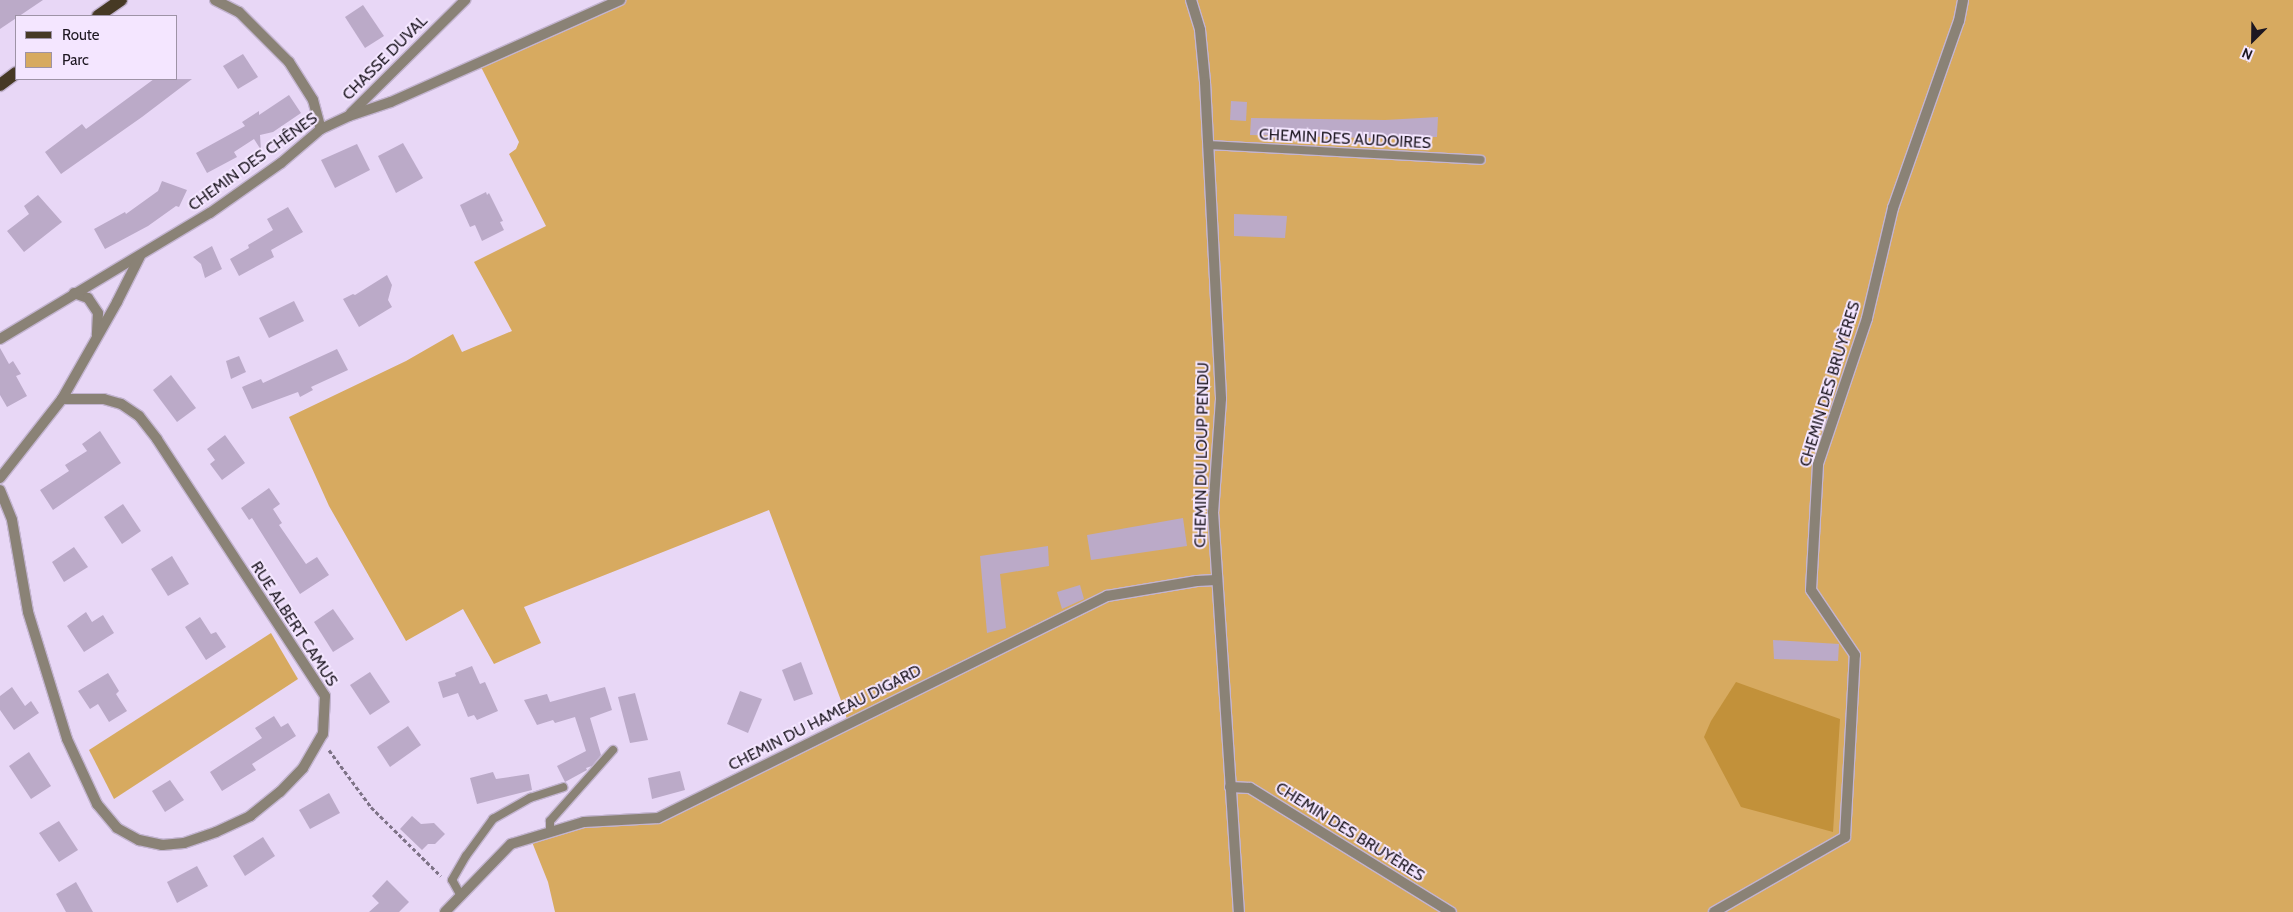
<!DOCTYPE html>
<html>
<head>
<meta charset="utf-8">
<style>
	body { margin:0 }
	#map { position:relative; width:2293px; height:912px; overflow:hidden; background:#e8d7f6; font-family:Cabin,sans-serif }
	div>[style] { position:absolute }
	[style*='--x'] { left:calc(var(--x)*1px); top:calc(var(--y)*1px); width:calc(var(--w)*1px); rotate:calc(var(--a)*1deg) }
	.green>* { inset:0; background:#d7aa60 }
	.forest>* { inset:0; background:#c2913a }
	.building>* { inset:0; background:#bbaac8 }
	.path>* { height:3px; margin-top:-1.5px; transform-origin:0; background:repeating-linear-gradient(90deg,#7d7286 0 4px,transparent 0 6.5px) }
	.roads { filter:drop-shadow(1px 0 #c3b4d0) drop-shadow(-1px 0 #c3b4d0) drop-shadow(0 1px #c3b4d0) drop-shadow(0 -1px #c3b4d0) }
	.lane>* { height:8px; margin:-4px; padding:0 4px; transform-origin:4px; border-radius:4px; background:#8a8276 }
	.street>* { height:10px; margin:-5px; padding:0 5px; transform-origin:5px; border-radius:5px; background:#8a8276 }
	.primary>* { height:12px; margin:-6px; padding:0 6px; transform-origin:6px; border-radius:6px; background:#463924 }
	span { translate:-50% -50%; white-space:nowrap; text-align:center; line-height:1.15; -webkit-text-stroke:4px #f4e6ff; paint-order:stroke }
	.street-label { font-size:16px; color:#1d1721 }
	.legend { position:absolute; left:15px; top:15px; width:162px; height:65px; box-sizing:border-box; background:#f4e6ff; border:1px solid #9e93a6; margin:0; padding:6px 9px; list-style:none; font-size:15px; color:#1d1721 }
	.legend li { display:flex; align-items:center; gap:10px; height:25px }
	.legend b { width:25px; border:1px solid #9e93a6 }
	.north { position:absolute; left:2228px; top:15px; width:50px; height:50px; -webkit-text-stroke:4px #f4e6ff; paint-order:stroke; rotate:203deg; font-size:14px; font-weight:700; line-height:20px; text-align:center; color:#1d1721 }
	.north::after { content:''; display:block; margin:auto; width:18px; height:22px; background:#1d1721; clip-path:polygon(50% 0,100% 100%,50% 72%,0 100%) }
</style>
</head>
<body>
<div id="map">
	<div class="green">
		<div style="clip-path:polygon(620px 0,2293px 0,2293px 912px,555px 912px,548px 882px,530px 837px,584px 822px,658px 818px,848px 725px,845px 711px,769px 510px,524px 607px,541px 643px,494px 664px,463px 609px,406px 641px,329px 506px,289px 417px,406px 361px,453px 334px,462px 352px,512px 331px,474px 262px,546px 226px,509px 154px,516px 149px,519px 142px,479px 63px)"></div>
		<div style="clip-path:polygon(271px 633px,298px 679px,114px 799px,89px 750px)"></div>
	</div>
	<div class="forest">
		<div style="clip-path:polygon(1736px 682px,1840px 719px,1833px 832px,1741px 807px,1704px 737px,1711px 721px)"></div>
	</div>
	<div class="building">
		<div style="clip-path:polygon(0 0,43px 0,0 29px)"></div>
		<div style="clip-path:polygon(363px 5px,384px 36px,365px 48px,345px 17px)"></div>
		<div style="clip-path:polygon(243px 54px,258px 77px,238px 89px,223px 66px)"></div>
		<div style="clip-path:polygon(154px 79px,192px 79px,142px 117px,61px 174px,45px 152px,82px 124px,86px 129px)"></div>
		<div style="clip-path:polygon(289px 95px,301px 113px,273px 132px,260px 135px,261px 150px,254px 139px,234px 152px,237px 157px,207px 173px,196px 153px,245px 126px,242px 122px,259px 111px,259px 115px)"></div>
		<div style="clip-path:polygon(1231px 101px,1247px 102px,1246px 121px,1230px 120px)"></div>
		<div style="clip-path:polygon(1438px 117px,1437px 137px,1363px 138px,1250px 135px,1251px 118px,1385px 120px)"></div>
		<div style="clip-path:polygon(403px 143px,423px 178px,396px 193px,378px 156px)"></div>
		<div style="clip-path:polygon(357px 144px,370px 170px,335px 188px,321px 160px)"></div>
		<div style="clip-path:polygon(162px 181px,187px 190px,179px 207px,176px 206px,148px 226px,105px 249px,94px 229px,125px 212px,126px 214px,158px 191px)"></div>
		<div style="clip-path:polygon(486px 192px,487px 195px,489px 193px,503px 221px,500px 222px,504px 230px,482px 241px,475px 225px,470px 227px,460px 205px)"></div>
		<div style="clip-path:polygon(38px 195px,62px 222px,24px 252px,7px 231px,29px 214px,24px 206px)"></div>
		<div style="clip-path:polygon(288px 207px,303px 232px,271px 250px,274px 257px,239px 276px,230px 259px,249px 248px,248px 245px,273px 230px,267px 219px)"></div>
		<div style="clip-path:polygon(1234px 214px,1287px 216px,1285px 238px,1234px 236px)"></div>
		<div style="clip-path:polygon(212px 246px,222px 269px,205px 278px,201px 264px,193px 257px)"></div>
		<div style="clip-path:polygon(387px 275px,392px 285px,388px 300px,392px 307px,359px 327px,343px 299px,353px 294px,355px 295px)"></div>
		<div style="clip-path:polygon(294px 301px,304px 321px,269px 338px,259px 318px)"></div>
		<div style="clip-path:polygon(0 348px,9px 364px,13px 361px,21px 374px,16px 376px,27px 396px,7px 407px,0 395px)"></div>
		<div style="clip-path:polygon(337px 349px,348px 370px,311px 387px,313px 390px,300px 397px,298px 392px,252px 409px,242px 387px,261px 379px,263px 383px)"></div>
		<div style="clip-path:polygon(239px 356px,246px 372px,231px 379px,226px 361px)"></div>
		<div style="clip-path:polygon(171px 375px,196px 408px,177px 422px,153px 390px)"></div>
		<div style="clip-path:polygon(100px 431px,121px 463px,53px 510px,40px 490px,69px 471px,65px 465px,87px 451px,82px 444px)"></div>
		<div style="clip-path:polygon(225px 435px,245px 463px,222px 480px,210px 464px,215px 460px,207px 449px)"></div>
		<div style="clip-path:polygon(269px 488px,280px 504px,273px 509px,282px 523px,279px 525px,306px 564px,317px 557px,329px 575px,300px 594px,252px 518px,249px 520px,241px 508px)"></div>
		<div style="clip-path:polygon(123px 504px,141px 531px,122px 544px,104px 517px)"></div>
		<div style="clip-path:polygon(1183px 518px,1187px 546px,1091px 560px,1087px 535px)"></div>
		<div style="clip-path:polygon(1048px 546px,1049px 566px,1000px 574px,1006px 628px,987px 633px,980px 556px)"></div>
		<div style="clip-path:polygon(74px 547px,88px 567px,64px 582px,52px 562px)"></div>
		<div style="clip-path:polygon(172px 556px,189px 584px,168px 596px,151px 569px)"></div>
		<div style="clip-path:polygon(1080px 585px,1084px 599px,1062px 609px,1057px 592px)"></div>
		<div style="clip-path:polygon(333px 609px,354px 639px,333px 652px,314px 622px)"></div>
		<div style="clip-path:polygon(86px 612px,92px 622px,103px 615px,114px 633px,84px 652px,67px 626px)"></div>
		<div style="clip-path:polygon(200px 617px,211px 634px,216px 632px,226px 647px,206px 660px,185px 627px)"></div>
		<div style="clip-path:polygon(1773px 640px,1839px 644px,1838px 661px,1774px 659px)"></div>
		<div style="clip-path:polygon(801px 662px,813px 694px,794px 701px,782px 670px)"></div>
		<div style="clip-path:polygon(472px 666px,480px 684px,485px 682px,498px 711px,477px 720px,474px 715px,468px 717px,458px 693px,443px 698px,438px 682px,456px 676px,455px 673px)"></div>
		<div style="clip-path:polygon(370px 672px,390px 702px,370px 715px,350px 685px)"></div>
		<div style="clip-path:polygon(108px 673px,119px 691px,116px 694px,127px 711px,109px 722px,98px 704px,90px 709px,78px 691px)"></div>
		<div style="clip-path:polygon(12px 687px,25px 706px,31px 701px,39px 713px,14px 730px,0 710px,0 696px)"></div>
		<div style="clip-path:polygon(605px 687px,612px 710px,590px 718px,601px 755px,592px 766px,586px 768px,587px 770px,565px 782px,557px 766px,586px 751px,575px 717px,555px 723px,553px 720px,537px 725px,524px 700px,547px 694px,550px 702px)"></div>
		<div style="clip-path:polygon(740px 691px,762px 699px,748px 733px,727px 724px)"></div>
		<div style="clip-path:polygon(635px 693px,648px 740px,630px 743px,618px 697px)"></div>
		<div style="clip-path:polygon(274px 716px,281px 727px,288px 723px,296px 736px,252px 764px,256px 770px,222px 791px,210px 772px,262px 738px,255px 728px)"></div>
		<div style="clip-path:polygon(408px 726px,421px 745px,390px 767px,377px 747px)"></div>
		<div style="clip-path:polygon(29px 752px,51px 786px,31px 799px,9px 766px)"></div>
		<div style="clip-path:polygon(680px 771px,685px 790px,652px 799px,648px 778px)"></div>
		<div style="clip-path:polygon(493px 772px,496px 779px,529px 774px,532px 790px,477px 804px,470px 778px)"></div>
		<div style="clip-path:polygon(170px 780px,184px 800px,165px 812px,152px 791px)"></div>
		<div style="clip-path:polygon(329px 793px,340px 813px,310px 829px,299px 810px)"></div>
		<div style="clip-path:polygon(412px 816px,421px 824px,434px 823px,445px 834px,435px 844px,428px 844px,422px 850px,400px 829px)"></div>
		<div style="clip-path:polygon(59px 821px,78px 850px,59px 862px,39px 833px)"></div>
		<div style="clip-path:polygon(263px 837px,275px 856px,245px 876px,233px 856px)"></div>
		<div style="clip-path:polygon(197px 866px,208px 886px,177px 903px,167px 882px)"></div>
		<div style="clip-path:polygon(387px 880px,409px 902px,399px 912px,369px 912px,379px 903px,372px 896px)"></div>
		<div style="clip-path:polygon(76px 882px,93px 912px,66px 912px,56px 894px)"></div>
	</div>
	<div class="path">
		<div style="--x:329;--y:750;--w:71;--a:53.6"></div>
		<div style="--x:371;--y:807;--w:98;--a:44.6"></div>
	</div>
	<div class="roads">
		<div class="lane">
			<div style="--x:1208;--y:145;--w:273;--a:3.1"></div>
			<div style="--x:550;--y:831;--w:10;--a:-90"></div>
			<div style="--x:550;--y:821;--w:95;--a:-48.4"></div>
			<div style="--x:461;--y:896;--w:18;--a:-119"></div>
			<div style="--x:452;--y:880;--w:28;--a:-60"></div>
			<div style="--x:466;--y:856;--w:46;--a:-53.9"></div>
			<div style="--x:493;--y:819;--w:43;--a:-29.6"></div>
			<div style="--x:530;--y:798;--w:35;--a:-18"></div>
		</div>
		<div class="street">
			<div style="--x:215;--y:0;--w:27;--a:27"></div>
			<div style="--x:239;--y:12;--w:71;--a:45"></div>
			<div style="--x:289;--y:62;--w:45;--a:57.7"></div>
			<div style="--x:313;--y:100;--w:30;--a:75"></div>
			<div style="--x:1191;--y:0;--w:31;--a:73"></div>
			<div style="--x:1200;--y:30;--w:52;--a:84.5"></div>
			<div style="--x:1205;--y:82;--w:317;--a:87.1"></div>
			<div style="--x:1221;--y:399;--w:113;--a:94"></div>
			<div style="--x:1213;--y:512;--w:401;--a:86.3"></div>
			<div style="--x:351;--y:113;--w:161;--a:-44.7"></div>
			<div style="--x:74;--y:293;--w:15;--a:20"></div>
			<div style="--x:88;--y:298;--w:18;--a:56"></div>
			<div style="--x:98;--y:313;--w:22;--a:93"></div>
			<div style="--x:0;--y:339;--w:245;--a:-31"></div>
			<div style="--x:210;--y:213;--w:87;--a:-35.2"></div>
			<div style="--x:281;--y:163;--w:52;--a:-40.4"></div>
			<div style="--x:321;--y:129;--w:31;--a:-25"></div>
			<div style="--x:349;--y:116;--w:44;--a:-18.4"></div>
			<div style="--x:391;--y:102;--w:251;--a:-24"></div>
			<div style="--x:0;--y:478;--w:100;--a:-51.9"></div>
			<div style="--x:62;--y:399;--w:112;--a:-60.4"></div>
			<div style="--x:117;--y:302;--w:51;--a:-63.4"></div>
			<div style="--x:0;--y:490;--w:32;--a:68"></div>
			<div style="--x:12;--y:520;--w:93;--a:80.1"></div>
			<div style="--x:28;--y:612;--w:133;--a:72.9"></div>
			<div style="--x:67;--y:739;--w:72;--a:65.2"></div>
			<div style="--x:97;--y:804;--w:31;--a:50"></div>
			<div style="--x:117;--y:828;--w:25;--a:29"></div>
			<div style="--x:139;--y:840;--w:24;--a:12"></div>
			<div style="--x:162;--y:845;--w:22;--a:-5"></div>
			<div style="--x:184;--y:843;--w:34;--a:-19"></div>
			<div style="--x:216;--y:832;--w:38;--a:-25"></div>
			<div style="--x:250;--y:816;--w:38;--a:-39"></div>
			<div style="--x:280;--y:792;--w:33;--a:-46"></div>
			<div style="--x:303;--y:768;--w:39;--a:-60"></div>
			<div style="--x:323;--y:734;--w:38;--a:-87"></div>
			<div style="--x:325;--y:696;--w:307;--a:-123.2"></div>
			<div style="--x:157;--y:439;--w:29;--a:-128"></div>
			<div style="--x:139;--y:416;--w:22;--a:-146"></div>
			<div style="--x:121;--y:404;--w:18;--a:-164"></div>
			<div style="--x:104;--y:399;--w:42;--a:180"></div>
			<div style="--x:1230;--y:787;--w:20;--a:3"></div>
			<div style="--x:1250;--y:788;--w:236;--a:31.7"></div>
			<div style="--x:445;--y:912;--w:95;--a:-45.9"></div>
			<div style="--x:511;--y:844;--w:76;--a:-16.8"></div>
			<div style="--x:584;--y:822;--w:74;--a:-3.1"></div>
			<div style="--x:658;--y:818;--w:501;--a:-26.31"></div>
			<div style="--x:1107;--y:596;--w:91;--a:-9.5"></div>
			<div style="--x:1197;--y:581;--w:19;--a:-3"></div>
			<div style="--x:1714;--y:912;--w:151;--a:-29.8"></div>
			<div style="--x:1845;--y:837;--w:182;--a:-86.9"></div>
			<div style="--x:1855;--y:655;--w:78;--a:-124.1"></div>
			<div style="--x:1811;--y:590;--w:126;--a:-86.8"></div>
			<div style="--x:1818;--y:464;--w:154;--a:-71.4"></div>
			<div style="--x:1867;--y:318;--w:113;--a:-76.7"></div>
			<div style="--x:1893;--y:208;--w:198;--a:-70.6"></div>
			<div style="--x:1959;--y:21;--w:21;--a:-79"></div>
		</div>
		<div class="primary">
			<div style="--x:98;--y:16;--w:28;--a:-35"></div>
			<div style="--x:0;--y:85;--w:20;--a:-37"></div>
		</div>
	</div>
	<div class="street-label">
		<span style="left:385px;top:58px;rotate:-45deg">CHASSE DUVAL</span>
		<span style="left:1345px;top:139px;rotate:3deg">CHEMIN DES AUDOIRES</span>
		<span style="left:253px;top:162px;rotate:-36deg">CHEMIN DES CHÊNES</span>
		<span style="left:1830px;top:384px;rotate:-73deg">CHEMIN DES BRUYÈRES</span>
		<span style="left:1202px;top:455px;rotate:-89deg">CHEMIN DU LOUP PENDU</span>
		<span style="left:294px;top:624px;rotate:57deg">RUE ALBERT CAMUS</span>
		<span style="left:825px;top:718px;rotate:-27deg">CHEMIN DU HAMEAU DIGARD</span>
		<span style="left:1350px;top:832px;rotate:32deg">CHEMIN DES BRUYÈRES</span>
	</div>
	<ul class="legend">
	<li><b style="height:6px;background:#463924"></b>Route</li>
	<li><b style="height:14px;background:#d7aa60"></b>Parc</li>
	</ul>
	<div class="north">N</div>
</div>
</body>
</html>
